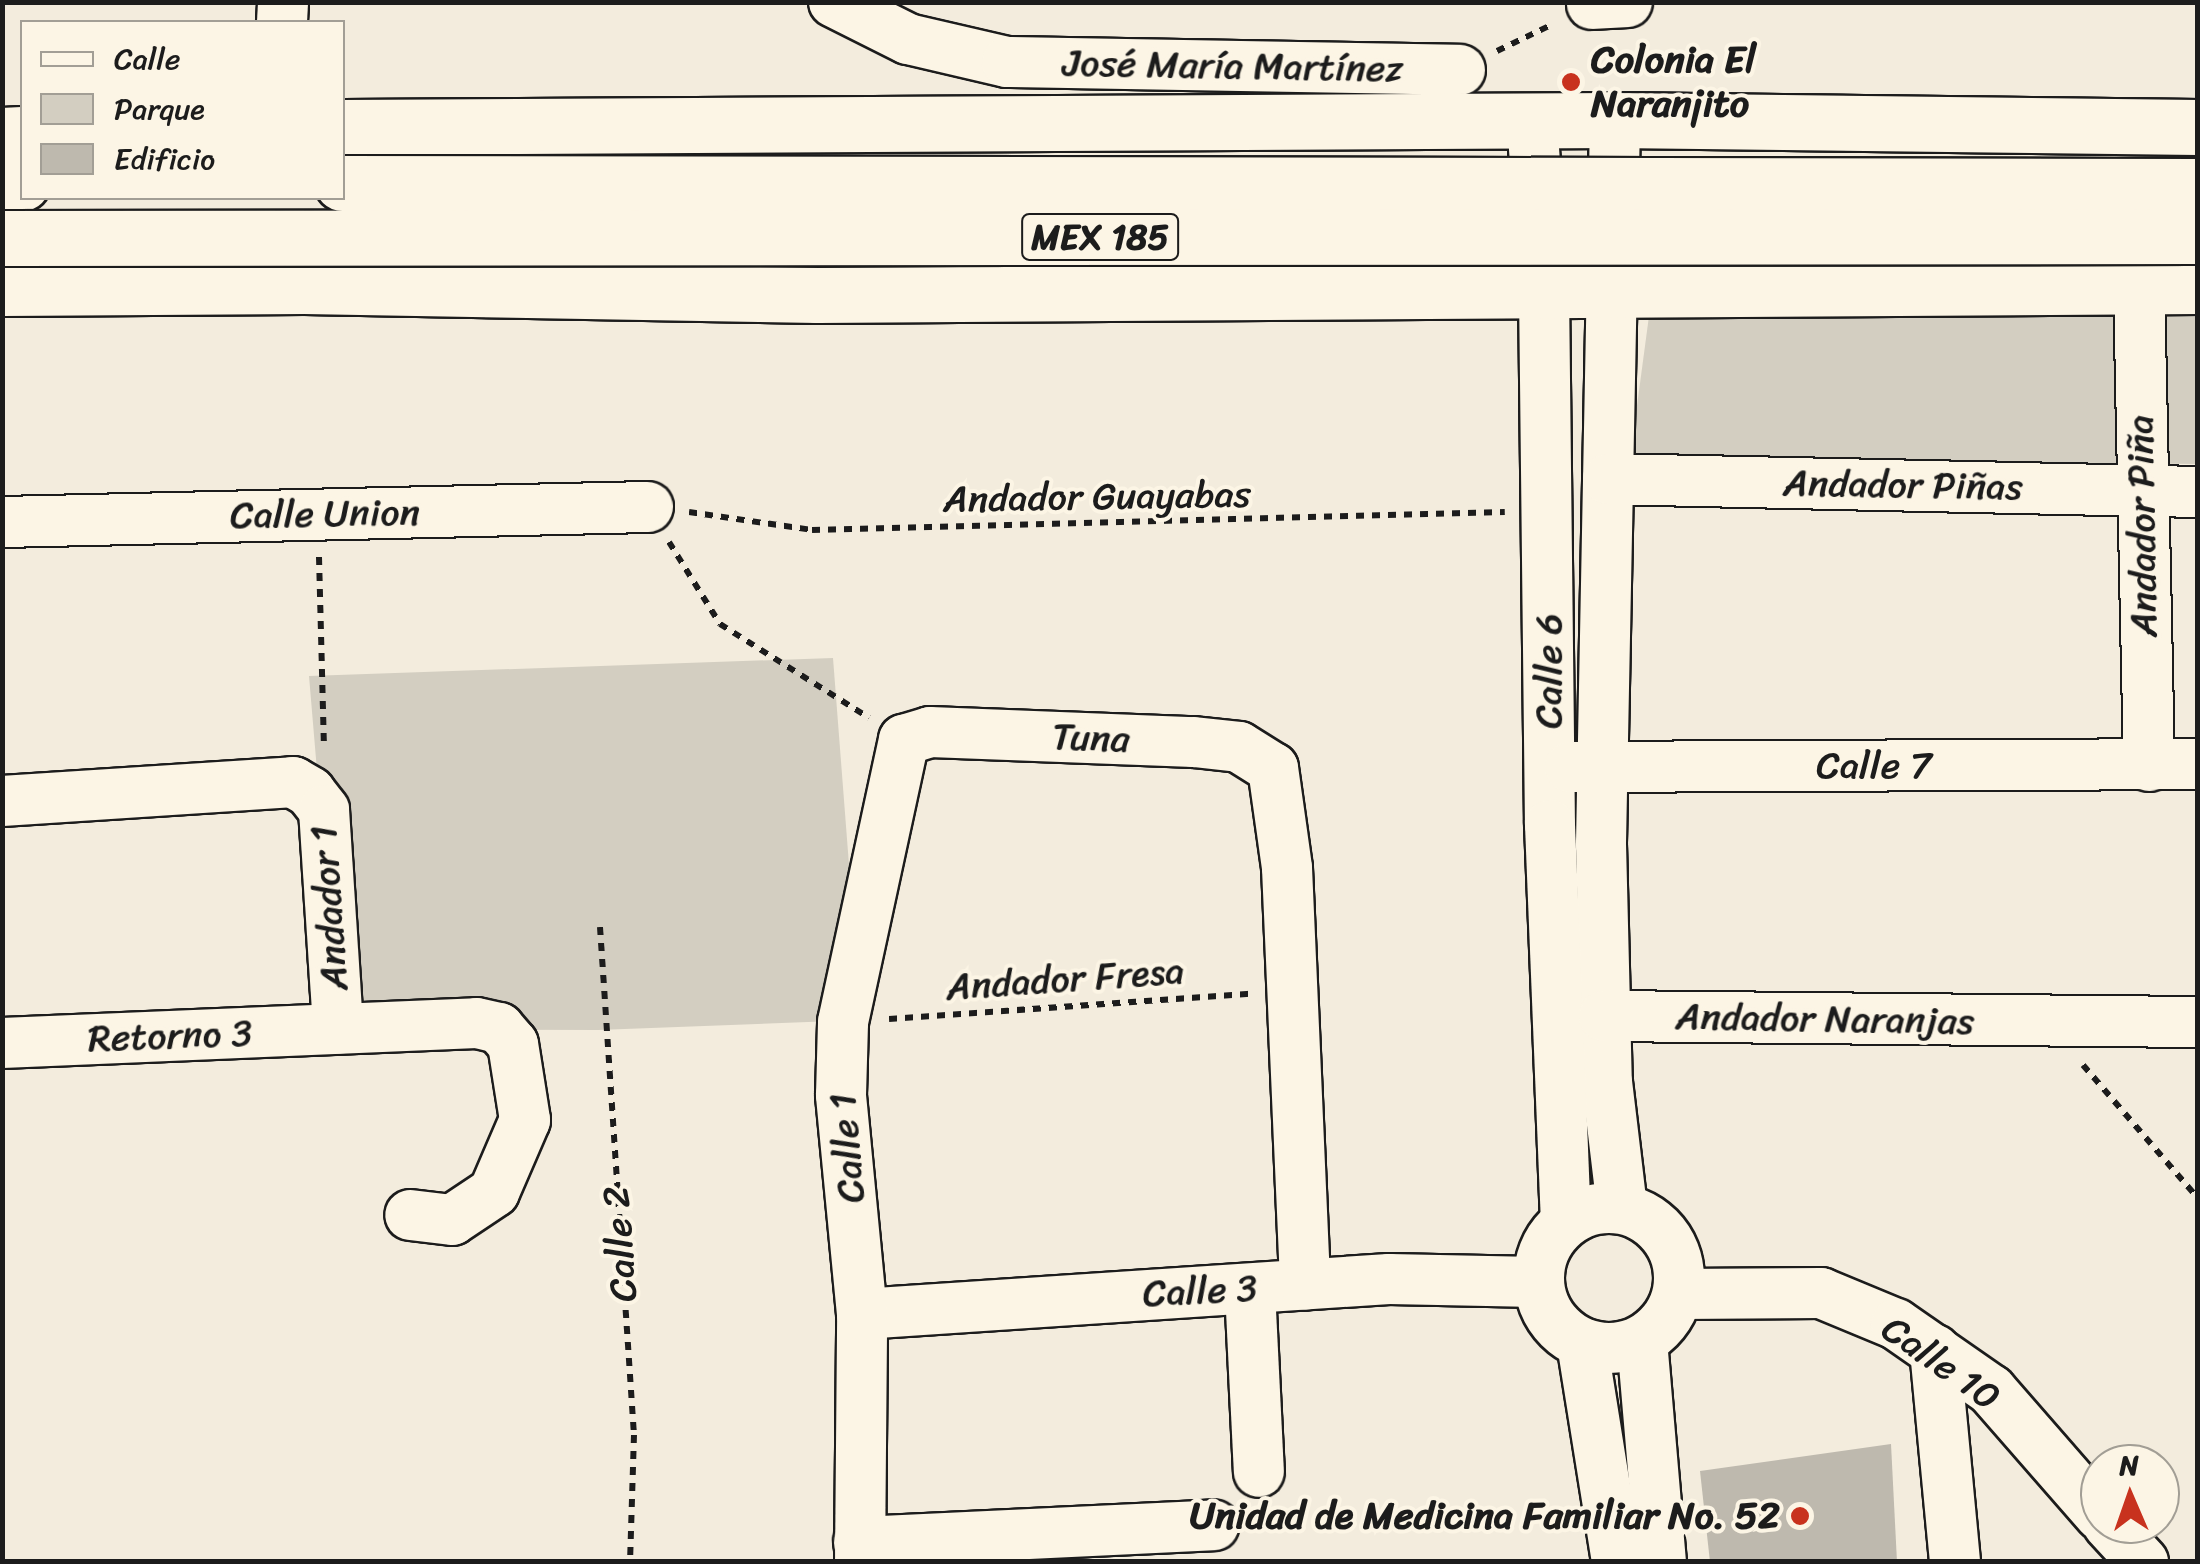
<!DOCTYPE html>
<html>
<head>
<meta charset="utf-8">
<style>
	body { margin:0 }
	#map { position:relative; width:2200px; height:1564px; overflow:hidden; background:#f3ecdd; font-family:Sriracha,sans-serif }
	div>[style] { position:absolute }
	[style*='--x'] { left:calc(var(--x)*1px); top:calc(var(--y)*1px); width:calc(var(--w)*1px); rotate:calc(var(--a)*1deg) }
	.green>* { inset:0; background:#d3cec1 }
	.building>* { inset:0; background:#beb9ae }
	.path>* { height:6px; margin-top:-3px; transform-origin:0; background:repeating-linear-gradient(90deg,#1c1c1c 0 8px,transparent 0 16px) }
	.roads { filter:drop-shadow(2px 0 #1c1c1c) drop-shadow(-2px 0 #1c1c1c) drop-shadow(0 2px #1c1c1c) drop-shadow(0 -2px #1c1c1c) }
	.street>* { height:50px; margin:-25px; padding:0 25px; transform-origin:25px; border-radius:25px; background:#fcf5e5 }
	.street>.ring { margin:-25px; padding:0; box-sizing:content-box; background:none; border:50px solid #fcf5e5; border-radius:50% }
	.secondary>* { height:55px; margin:-27.5px; padding:0 27.5px; transform-origin:27.5px; border-radius:27.5px; background:#fcf5e5 }
	.primary>* { height:55px; margin:-27.5px; padding:0 27.5px; transform-origin:27.5px; border-radius:27.5px; background:#fcf5e5 }
	.bridges { filter:drop-shadow(2px 0 #1c1c1c) drop-shadow(-2px 0 #1c1c1c) drop-shadow(0 2px #1c1c1c) drop-shadow(0 -2px #1c1c1c) }
	.primary-bridge>* { height:55px; margin:-27.5px; padding:0 27.5px; transform-origin:27.5px; border-radius:27.5px; background:#fcf5e5 }
	.dots>* { width:28px; height:28px; translate:-50% -50%; box-sizing:border-box; border:5px solid #fcf5e5; border-radius:50% }
	span { translate:-50% -50%; white-space:nowrap; text-align:center; line-height:1.15; -webkit-text-stroke:8px #fcf5e5; paint-order:stroke }
	.shield-label span { padding:2px 8px; background:#fcf5e5; border:2px solid; border-radius:8px; -webkit-text-stroke-width:0 }
	.shield-label { font-size:35px; color:#1c1c1c; font-weight:700 }
	.poi-label { font-size:38px; color:#1c1c1c; font-weight:700 }
	.left { translate:0 -50%; text-align:left }
	.right { translate:-100% -50%; text-align:right }
	.street-label { font-size:38px; color:#1c1c1c }
	.frame { position:absolute; inset:0; border:5px solid #1c1c1c; pointer-events:none }
	.legend { position:absolute; left:20px; top:20px; width:325px; height:180px; box-sizing:border-box; background:#fcf5e5; border:2px solid #a29e95; margin:0; padding:12px 18px; list-style:none; font-size:30px; color:#1c1c1c }
	.legend li { display:flex; align-items:center; gap:20px; height:50px }
	.legend b { width:50px; border:2px solid #a29e95 }
	.north { position:absolute; left:2080px; top:1444px; width:100px; height:100px; box-sizing:border-box; background:#fcf5e5; border:2px solid #a29e95; border-radius:50%; rotate:358deg; font-size:28px; font-weight:700; line-height:40px; text-align:center; color:#1c1c1c }
	.north::after { content:''; display:block; margin:auto; width:35px; height:45px; background:#c8321e; clip-path:polygon(50% 0,100% 100%,50% 72%,0 100%) }
</style>
</head>
<body>
<div id="map">
	<div class="green">
		<div style="clip-path:polygon(1649px 316px,2197px 316px,2197px 464px,1630px 458px)"></div>
		<div style="clip-path:polygon(833px 658px,861px 1020px,598px 1030px,350px 1029px,338px 1019px,309px 676px)"></div>
	</div>
	<div class="building">
		<div style="clip-path:polygon(1891px 1444px,1897px 1562px,1710px 1562px,1700px 1471px)"></div>
	</div>
	<div class="path">
		<div style="--x:1497;--y:51;--w:62;--a:-25.7"></div>
		<div style="--x:689;--y:512;--w:124;--a:8.3"></div>
		<div style="--x:812;--y:530;--w:693;--a:-1.49"></div>
		<div style="--x:669;--y:542;--w:97;--a:58.1"></div>
		<div style="--x:720;--y:624;--w:176;--a:32.2"></div>
		<div style="--x:319;--y:557;--w:192;--a:88.5"></div>
		<div style="--x:600;--y:927;--w:509;--a:86.17"></div>
		<div style="--x:634;--y:1435;--w:127;--a:91.8"></div>
		<div style="--x:889;--y:1019;--w:362;--a:-4"></div>
		<div style="--x:2083;--y:1065;--w:176;--a:49.2"></div>
	</div>
	<div class="roads">
		<div class="street">
			<div style="--x:834;--y:2;--w:83;--a:26.6"></div>
			<div style="--x:908;--y:39;--w:102;--a:13.1"></div>
			<div style="--x:1007;--y:62;--w:453;--a:1"></div>
			<div style="--x:1592;--y:4;--w:35;--a:-3"></div>
			<div style="--x:282;--y:22;--w:20;--a:-87"></div>
			<div style="--x:1615;--y:120;--w:724;--a:91.11"></div>
			<div style="--x:1601;--y:844;--w:238;--a:88.6"></div>
			<div style="--x:1607;--y:1082;--w:126;--a:83.2"></div>
			<div style="--x:1532;--y:121;--w:169;--a:85.9"></div>
			<div style="--x:1544;--y:290;--w:535;--a:89.36"></div>
			<div style="--x:1550;--y:825;--w:396;--a:87.7"></div>
			<div style="--x:2139;--y:286;--w:480;--a:88.8"></div>
			<div style="--x:1608;--y:479;--w:590;--a:1.26"></div>
			<div style="--x:2;--y:522;--w:646;--a:-1.33"></div>
			<div style="--x:1570;--y:767;--w:628;--a:-0.27"></div>
			<div style="--x:2;--y:801;--w:292;--a:-3.7"></div>
			<div style="--x:293;--y:782;--w:20;--a:30"></div>
			<div style="--x:310;--y:792;--w:23;--a:52"></div>
			<div style="--x:324;--y:810;--w:219;--a:86.3"></div>
			<div style="--x:1604;--y:1016;--w:594;--a:0.58"></div>
			<div style="--x:2;--y:1043;--w:475;--a:-2.4"></div>
			<div style="--x:477;--y:1023;--w:23;--a:13"></div>
			<div style="--x:499;--y:1028;--w:21;--a:49"></div>
			<div style="--x:513;--y:1044;--w:77;--a:81"></div>
			<div style="--x:525;--y:1120;--w:78;--a:113.3"></div>
			<div style="--x:494;--y:1192;--w:50;--a:146.3"></div>
			<div style="--x:452;--y:1220;--w:42;--a:-173.2"></div>
			<div class="ring" style="left:1539px;top:1208px;width:90px;height:90px"></div>
			<div style="--x:1250;--y:1290;--w:182;--a:87.2"></div>
			<div style="--x:1679;--y:1294;--w:142;--a:-0.4"></div>
			<div style="--x:1821;--y:1293;--w:81;--a:22.5"></div>
			<div style="--x:1896;--y:1324;--w:116;--a:34.8"></div>
			<div style="--x:1991;--y:1390;--w:166;--a:48.9"></div>
			<div style="--x:862;--y:1314;--w:528;--a:-3.8"></div>
			<div style="--x:1389;--y:1279;--w:148;--a:1.2"></div>
			<div style="--x:1642;--y:1341;--w:222;--a:85.1"></div>
			<div style="--x:1582;--y:1343;--w:222;--a:80.9"></div>
			<div style="--x:1935;--y:1350;--w:213;--a:84.6"></div>
			<div style="--x:2108;--y:1524;--w:52;--a:47.4"></div>
			<div style="--x:859;--y:1542;--w:355;--a:-2.7"></div>
			<div style="--x:860;--y:1562;--w:248;--a:-89.5"></div>
			<div style="--x:862;--y:1314;--w:220;--a:-95.5"></div>
			<div style="--x:841;--y:1095;--w:73;--a:-88.4"></div>
			<div style="--x:843;--y:1022;--w:289;--a:-77.8"></div>
			<div style="--x:904;--y:740;--w:27;--a:-17"></div>
			<div style="--x:930;--y:732;--w:264;--a:2.2"></div>
			<div style="--x:1194;--y:742;--w:45;--a:6.3"></div>
			<div style="--x:1239;--y:747;--w:40;--a:32"></div>
			<div style="--x:1273;--y:768;--w:101;--a:82"></div>
			<div style="--x:1287;--y:868;--w:417;--a:87.5"></div>
		</div>
		<div class="secondary">
			<div style="--x:342;--y:127;--w:1273;--a:-0.32"></div>
			<div style="--x:1615;--y:120;--w:583;--a:0.69"></div>
			<div style="--x:2;--y:135;--w:20;--a:-3"></div>
			<div style="--x:2;--y:288;--w:302;--a:-0.4"></div>
			<div style="--x:304;--y:286;--w:513;--a:1.01"></div>
			<div style="--x:817;--y:295;--w:1381;--a:-0.37"></div>
		</div>
		<div class="primary">
			<div style="--x:2;--y:183;--w:20;--a:0"></div>
		</div>
	</div>
	<div class="bridges">
		<div class="primary-bridge">
			<div style="--x:342;--y:183;--w:1856;--a:0.09"></div>
			<div style="--x:2;--y:238;--w:2196;--a:-0.05"></div>
		</div>
	</div>
	<div class="dots">
		<div style="left:1571px;top:82px;background:#c8321e"></div>
		<div style="left:1800px;top:1516px;background:#c8321e"></div>
	</div>
	<div class="shield-label">
		<span style="left:1100px;top:237px">MEX 185</span>
	</div>
	<div class="poi-label">
		<span class="left" style="left:1591px;top:82px">Colonia El<br>Naranjito</span>
		<span class="right" style="left:1780px;top:1516px">Unidad de Medicina Familiar No. 52</span>
	</div>
	<div class="street-label">
		<span style="left:1233px;top:66px;rotate:1deg">José María Martínez</span>
		<span style="left:1903px;top:485px;rotate:1deg">Andador Piñas</span>
		<span style="left:1097px;top:497px;rotate:-1deg">Andador Guayabas</span>
		<span style="left:325px;top:514px;rotate:-1deg">Calle Union</span>
		<span style="left:2142px;top:526px;rotate:-91deg">Andador Piña</span>
		<span style="left:1549px;top:671px;rotate:-90deg">Calle 6</span>
		<span style="left:1091px;top:738px;rotate:2deg">Tuna</span>
		<span style="left:1874px;top:766px">Calle 7</span>
		<span style="left:329px;top:908px;rotate:-94deg">Andador 1</span>
		<span style="left:1065px;top:979px;rotate:-4deg">Andador Fresa</span>
		<span style="left:1825px;top:1019px;rotate:1deg">Andador Naranjas</span>
		<span style="left:170px;top:1036px;rotate:-2deg">Retorno 3</span>
		<span style="left:847px;top:1148px;rotate:-95deg">Calle 1</span>
		<span style="left:620px;top:1244px;rotate:-94deg">Calle 2</span>
		<span style="left:1200px;top:1291px;rotate:-3deg">Calle 3</span>
		<span style="left:1941px;top:1363px;rotate:35deg">Calle 10</span>
	</div>
	<div class="frame"></div>
	<ul class="legend">
	<li><b style="height:12px;background:#fcf5e5"></b>Calle</li>
	<li><b style="height:28px;background:#d3cec1"></b>Parque</li>
	<li><b style="height:28px;background:#beb9ae"></b>Edificio</li>
	</ul>
	<div class="north">N</div>
</div>
</body>
</html>
